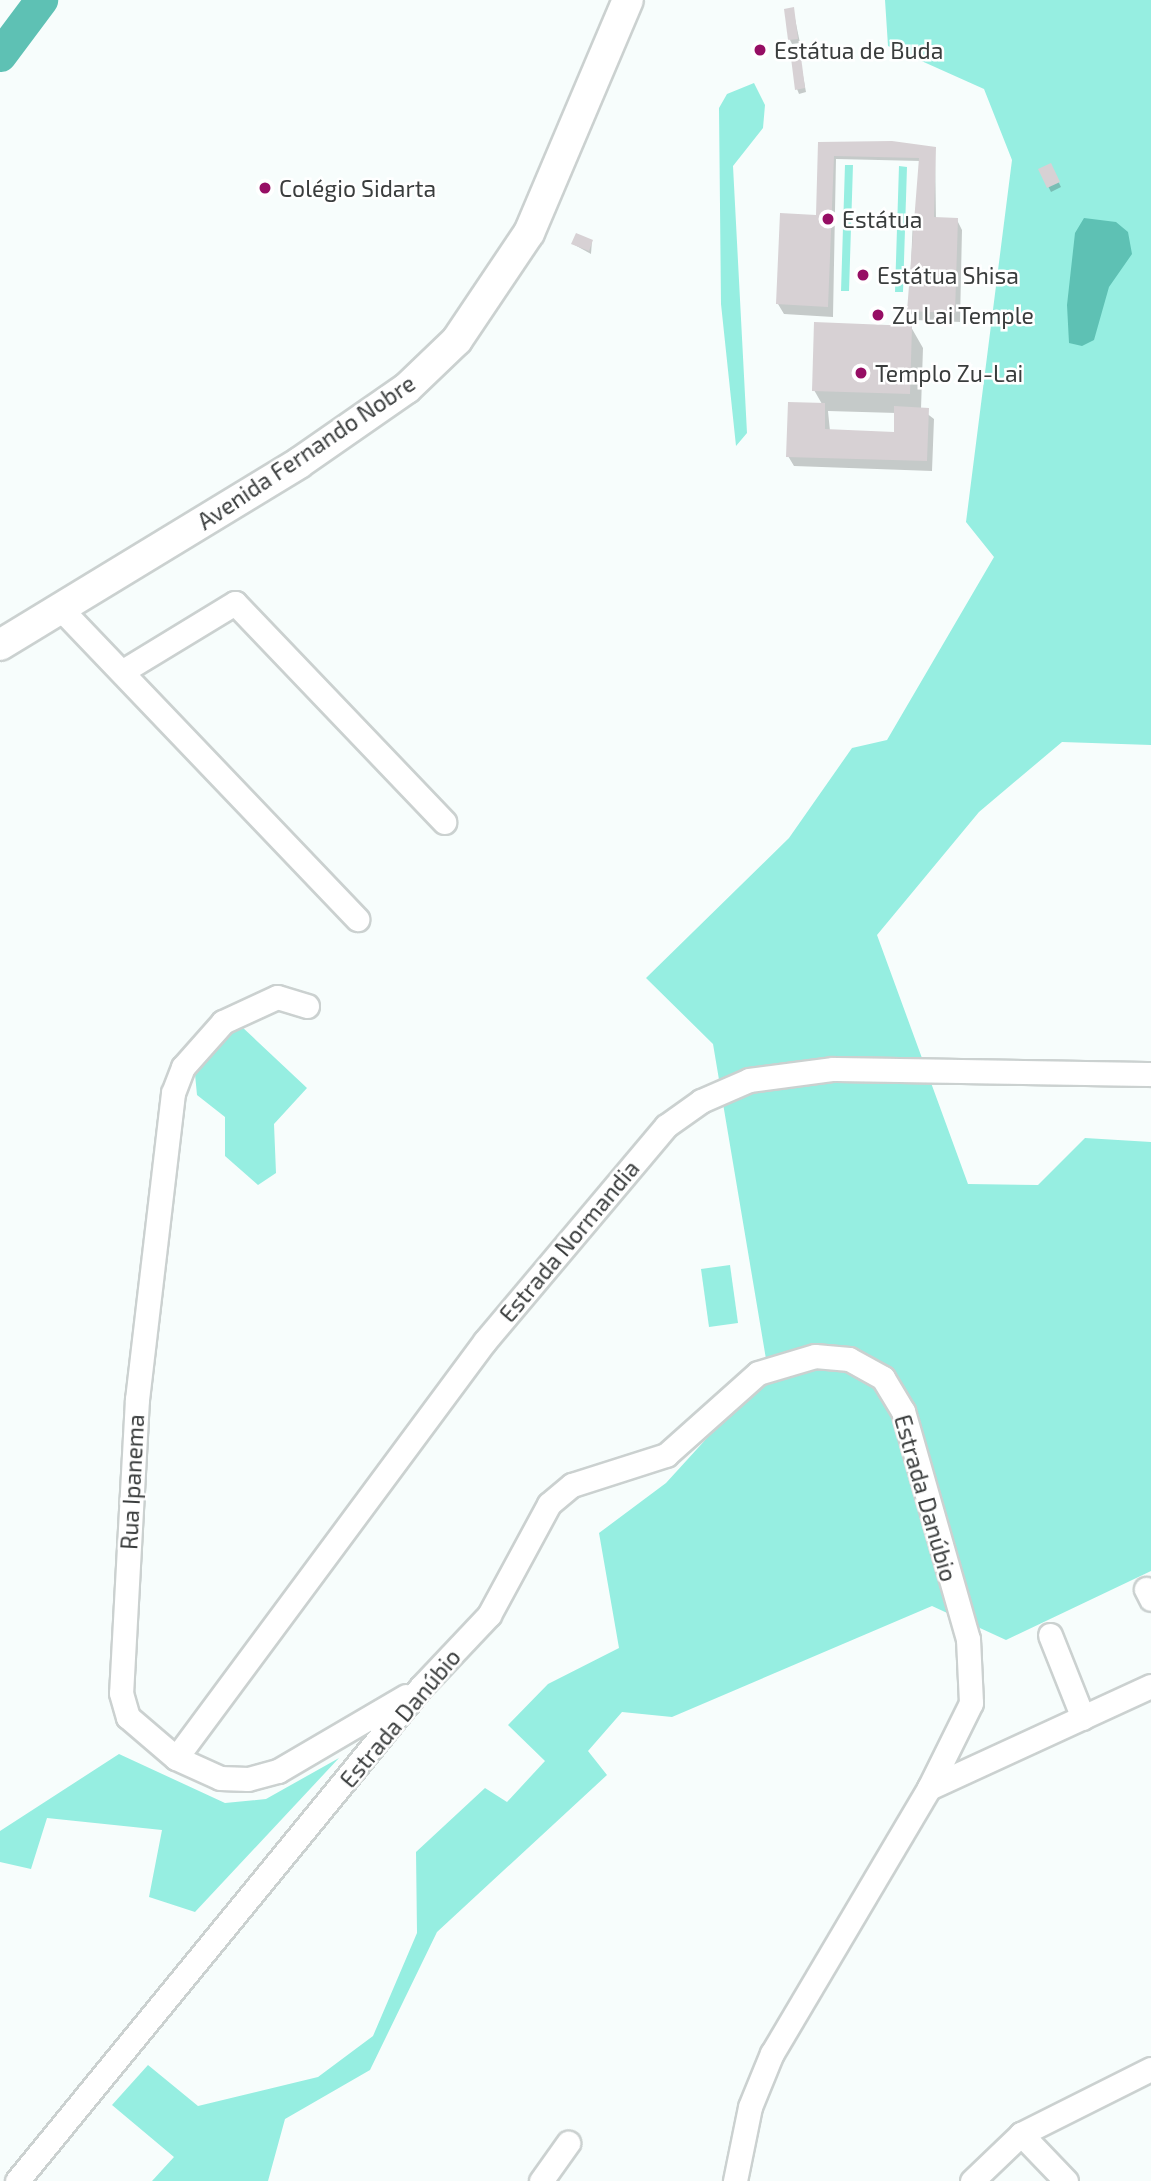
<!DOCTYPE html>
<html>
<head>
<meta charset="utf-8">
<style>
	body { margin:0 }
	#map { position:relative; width:1151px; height:2181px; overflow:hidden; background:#f7fdfc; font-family:"Exo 2",sans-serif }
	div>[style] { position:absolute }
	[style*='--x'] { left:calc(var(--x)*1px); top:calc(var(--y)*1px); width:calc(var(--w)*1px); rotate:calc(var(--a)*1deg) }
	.green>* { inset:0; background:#96eee1 }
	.water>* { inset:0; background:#5ec1b4 }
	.shadow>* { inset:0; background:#0003 }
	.river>* { height:33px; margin:-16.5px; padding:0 16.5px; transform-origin:16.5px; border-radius:16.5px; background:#5ec1b4 }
	.building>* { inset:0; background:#d7d1d4 }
	.roads { filter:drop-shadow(2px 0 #cbd1d0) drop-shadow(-2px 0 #cbd1d0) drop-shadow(0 2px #cbd1d0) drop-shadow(0 -2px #cbd1d0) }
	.minor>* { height:23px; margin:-11.5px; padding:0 11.5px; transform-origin:11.5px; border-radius:11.5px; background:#fff }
	.major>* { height:30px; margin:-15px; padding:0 15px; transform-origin:15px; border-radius:15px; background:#fff }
	.dots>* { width:19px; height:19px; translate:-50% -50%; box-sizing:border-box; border:4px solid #fff; border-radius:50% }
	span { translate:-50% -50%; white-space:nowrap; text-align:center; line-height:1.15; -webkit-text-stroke:5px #fff; paint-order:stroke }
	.poi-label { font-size:23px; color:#3a3d3d }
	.left { translate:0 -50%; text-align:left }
	.street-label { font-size:23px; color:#3a3d3d }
</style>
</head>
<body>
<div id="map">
	<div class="green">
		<div style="clip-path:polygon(885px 0,1151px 0,1151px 745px,1062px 742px,979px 812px,877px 935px,968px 1184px,1038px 1185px,1085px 1138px,1151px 1142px,1151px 1571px,1006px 1640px,932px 1606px,672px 1717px,622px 1712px,588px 1751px,607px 1775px,437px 1932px,370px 2070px,285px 2119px,268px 2181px,152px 2181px,174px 2157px,112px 2105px,148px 2065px,198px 2106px,318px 2077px,373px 2036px,417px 1933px,416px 1852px,485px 1788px,507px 1802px,545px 1761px,508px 1725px,548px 1684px,619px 1648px,599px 1533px,666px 1483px,768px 1371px,713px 1044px,646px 978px,789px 838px,852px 748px,887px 740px,994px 557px,966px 522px,1012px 160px,984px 89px,888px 46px)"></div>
		<div style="clip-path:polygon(754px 83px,765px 105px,763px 128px,733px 166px,747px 433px,736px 446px,721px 304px,719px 108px,727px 94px)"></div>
		<div style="clip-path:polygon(845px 165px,853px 165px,849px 291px,841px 291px)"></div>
		<div style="clip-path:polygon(899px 166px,907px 167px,903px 292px,895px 292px)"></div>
		<div style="clip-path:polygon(240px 1025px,307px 1088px,274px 1124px,276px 1173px,258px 1185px,225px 1156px,225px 1117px,197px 1095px,194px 1064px,216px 1027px)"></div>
		<div style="clip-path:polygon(730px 1265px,738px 1323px,709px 1327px,701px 1269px)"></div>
		<div style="clip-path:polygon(119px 1754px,225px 1803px,266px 1799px,339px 1758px,195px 1912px,149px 1897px,162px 1830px,47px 1818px,31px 1869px,0 1862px,0 1831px)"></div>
	</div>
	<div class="water">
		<div style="clip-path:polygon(1084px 218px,1116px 222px,1128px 232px,1132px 254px,1109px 287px,1094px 340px,1082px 346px,1069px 343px,1067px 305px,1075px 233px)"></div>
	</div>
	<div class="shadow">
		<div style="clip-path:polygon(793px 9px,800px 43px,792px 44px,790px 40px)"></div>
		<div style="clip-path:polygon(800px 59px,806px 92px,799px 94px,797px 89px)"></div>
		<div style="clip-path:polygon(819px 144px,935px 148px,936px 219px,957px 220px,962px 230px,960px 322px,915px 320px,909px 310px,913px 218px,922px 218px,921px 161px,836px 159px,833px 317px,784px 314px,778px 304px,817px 217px)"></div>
		<div style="clip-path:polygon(1050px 165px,1061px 187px,1051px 192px,1040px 170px)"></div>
		<div style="clip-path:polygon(592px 241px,591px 254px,573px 244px)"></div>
		<div style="clip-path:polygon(evenodd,911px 327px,923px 348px,921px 409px,934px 419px,932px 471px,794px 466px,788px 456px,822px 404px,814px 390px,911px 327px,828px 411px,896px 413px,895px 433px,830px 431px,828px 411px)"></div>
	</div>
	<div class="river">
		<div style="--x:0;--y:55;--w:69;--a:-53.3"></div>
	</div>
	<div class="building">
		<div style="clip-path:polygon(794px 7px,798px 39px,788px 40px,784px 9px)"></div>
		<div style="clip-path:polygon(801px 57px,805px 88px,795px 90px,791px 58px)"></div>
		<div style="clip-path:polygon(892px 141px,936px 147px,934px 217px,958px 218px,955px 313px,907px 311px,919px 158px,834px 156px,828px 307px,776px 304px,780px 213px,816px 215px,818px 142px)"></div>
		<div style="clip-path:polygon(1051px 163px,1060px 182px,1047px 188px,1038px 169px)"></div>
		<div style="clip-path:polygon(576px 233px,593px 240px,589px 251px,571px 244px)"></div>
		<div style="clip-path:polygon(814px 322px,912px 326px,910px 394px,812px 391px)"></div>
		<div style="clip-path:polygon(788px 402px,825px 403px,825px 429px,894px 432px,894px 406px,929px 408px,927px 461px,786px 457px)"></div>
	</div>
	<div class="roads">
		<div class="minor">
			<div style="--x:61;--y:609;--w:429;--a:46.3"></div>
			<div style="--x:123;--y:671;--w:131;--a:-31.3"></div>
			<div style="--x:235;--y:603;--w:303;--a:46.3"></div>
			<div style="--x:307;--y:1006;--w:31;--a:-163"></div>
			<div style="--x:277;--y:997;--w:60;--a:155.2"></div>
			<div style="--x:223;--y:1022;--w:60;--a:131.6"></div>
			<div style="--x:183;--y:1067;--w:28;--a:111"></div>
			<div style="--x:173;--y:1093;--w:308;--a:96.7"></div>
			<div style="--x:137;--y:1399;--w:294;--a:93.1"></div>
			<div style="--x:121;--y:1693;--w:25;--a:74"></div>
			<div style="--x:128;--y:1717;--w:63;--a:40.5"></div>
			<div style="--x:176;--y:1758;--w:48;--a:24.4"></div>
			<div style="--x:220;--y:1778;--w:28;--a:2"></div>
			<div style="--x:248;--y:1779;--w:31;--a:-15"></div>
			<div style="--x:278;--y:1771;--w:148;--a:-30.4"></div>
			<div style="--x:1146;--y:1589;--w:11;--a:63"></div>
			<div style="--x:1050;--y:1635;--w:89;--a:68.3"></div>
			<div style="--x:176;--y:1758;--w:519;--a:-53.46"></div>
			<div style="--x:485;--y:1341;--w:281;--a:-49.9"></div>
			<div style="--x:666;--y:1126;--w:43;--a:-35.5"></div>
			<div style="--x:701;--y:1101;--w:52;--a:-23.6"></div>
			<div style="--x:749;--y:1080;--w:85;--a:-7.5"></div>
			<div style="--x:833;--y:1069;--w:318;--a:0.9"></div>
			<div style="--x:929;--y:1788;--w:244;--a:-24.7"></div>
			<div style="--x:1021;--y:2134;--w:65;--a:46.2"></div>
			<div style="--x:17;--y:2181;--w:638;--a:-50.72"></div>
			<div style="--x:421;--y:1687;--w:99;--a:-46.6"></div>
			<div style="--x:489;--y:1615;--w:126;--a:-61.6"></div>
			<div style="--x:549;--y:1504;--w:30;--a:-40"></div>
			<div style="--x:572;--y:1485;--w:99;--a:-17.7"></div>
			<div style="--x:666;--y:1455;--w:123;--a:-41.7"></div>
			<div style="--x:758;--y:1373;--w:59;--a:-16.6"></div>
			<div style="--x:815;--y:1356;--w:34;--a:5"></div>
			<div style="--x:849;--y:1359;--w:39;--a:29"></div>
			<div style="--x:883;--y:1378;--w:39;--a:59"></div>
			<div style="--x:903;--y:1411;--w:237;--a:74.1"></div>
			<div style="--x:968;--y:1639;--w:64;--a:87.3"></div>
			<div style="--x:971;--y:1703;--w:95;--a:116.3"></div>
			<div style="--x:929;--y:1788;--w:308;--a:120.6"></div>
			<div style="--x:772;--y:2053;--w:58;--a:112.2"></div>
			<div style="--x:750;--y:2107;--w:76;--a:101.5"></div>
			<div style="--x:541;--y:2181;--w:47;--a:-54.6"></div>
			<div style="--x:972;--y:2181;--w:68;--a:-43.8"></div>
			<div style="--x:1021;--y:2134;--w:145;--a:-26.6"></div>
		</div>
		<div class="major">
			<div style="--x:0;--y:645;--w:350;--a:-31.3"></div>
			<div style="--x:299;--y:463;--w:131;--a:-34.8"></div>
			<div style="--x:407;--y:388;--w:69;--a:-43.8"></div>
			<div style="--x:457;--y:340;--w:129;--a:-56.1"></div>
			<div style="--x:529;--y:233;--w:253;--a:-67"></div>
		</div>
	</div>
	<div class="dots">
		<div style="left:760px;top:50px;background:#960e64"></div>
		<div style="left:265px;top:188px;background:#960e64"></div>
		<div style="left:828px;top:219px;background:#960e64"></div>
		<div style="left:863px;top:275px;background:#960e64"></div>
		<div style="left:878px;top:315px;background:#960e64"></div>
		<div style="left:861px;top:373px;background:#960e64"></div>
	</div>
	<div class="poi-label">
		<span class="left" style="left:774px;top:50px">Estátua de Buda</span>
		<span class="left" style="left:279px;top:188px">Colégio Sidarta</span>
		<span class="left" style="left:842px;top:219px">Estátua</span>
		<span class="left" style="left:877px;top:275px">Estátua Shisa</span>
		<span class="left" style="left:892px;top:315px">Zu Lai Temple</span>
		<span class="left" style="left:875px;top:373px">Templo Zu-Lai</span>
	</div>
	<div class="street-label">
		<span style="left:306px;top:452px;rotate:-34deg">Avenida Fernando Nobre</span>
		<span style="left:569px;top:1241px;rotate:-50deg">Estrada Normandia</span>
		<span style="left:132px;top:1482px;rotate:-87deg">Rua Ipanema</span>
		<span style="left:926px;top:1498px;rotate:74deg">Estrada Danúbio</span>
		<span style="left:400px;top:1718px;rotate:-50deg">Estrada Danúbio</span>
	</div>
</div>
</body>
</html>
